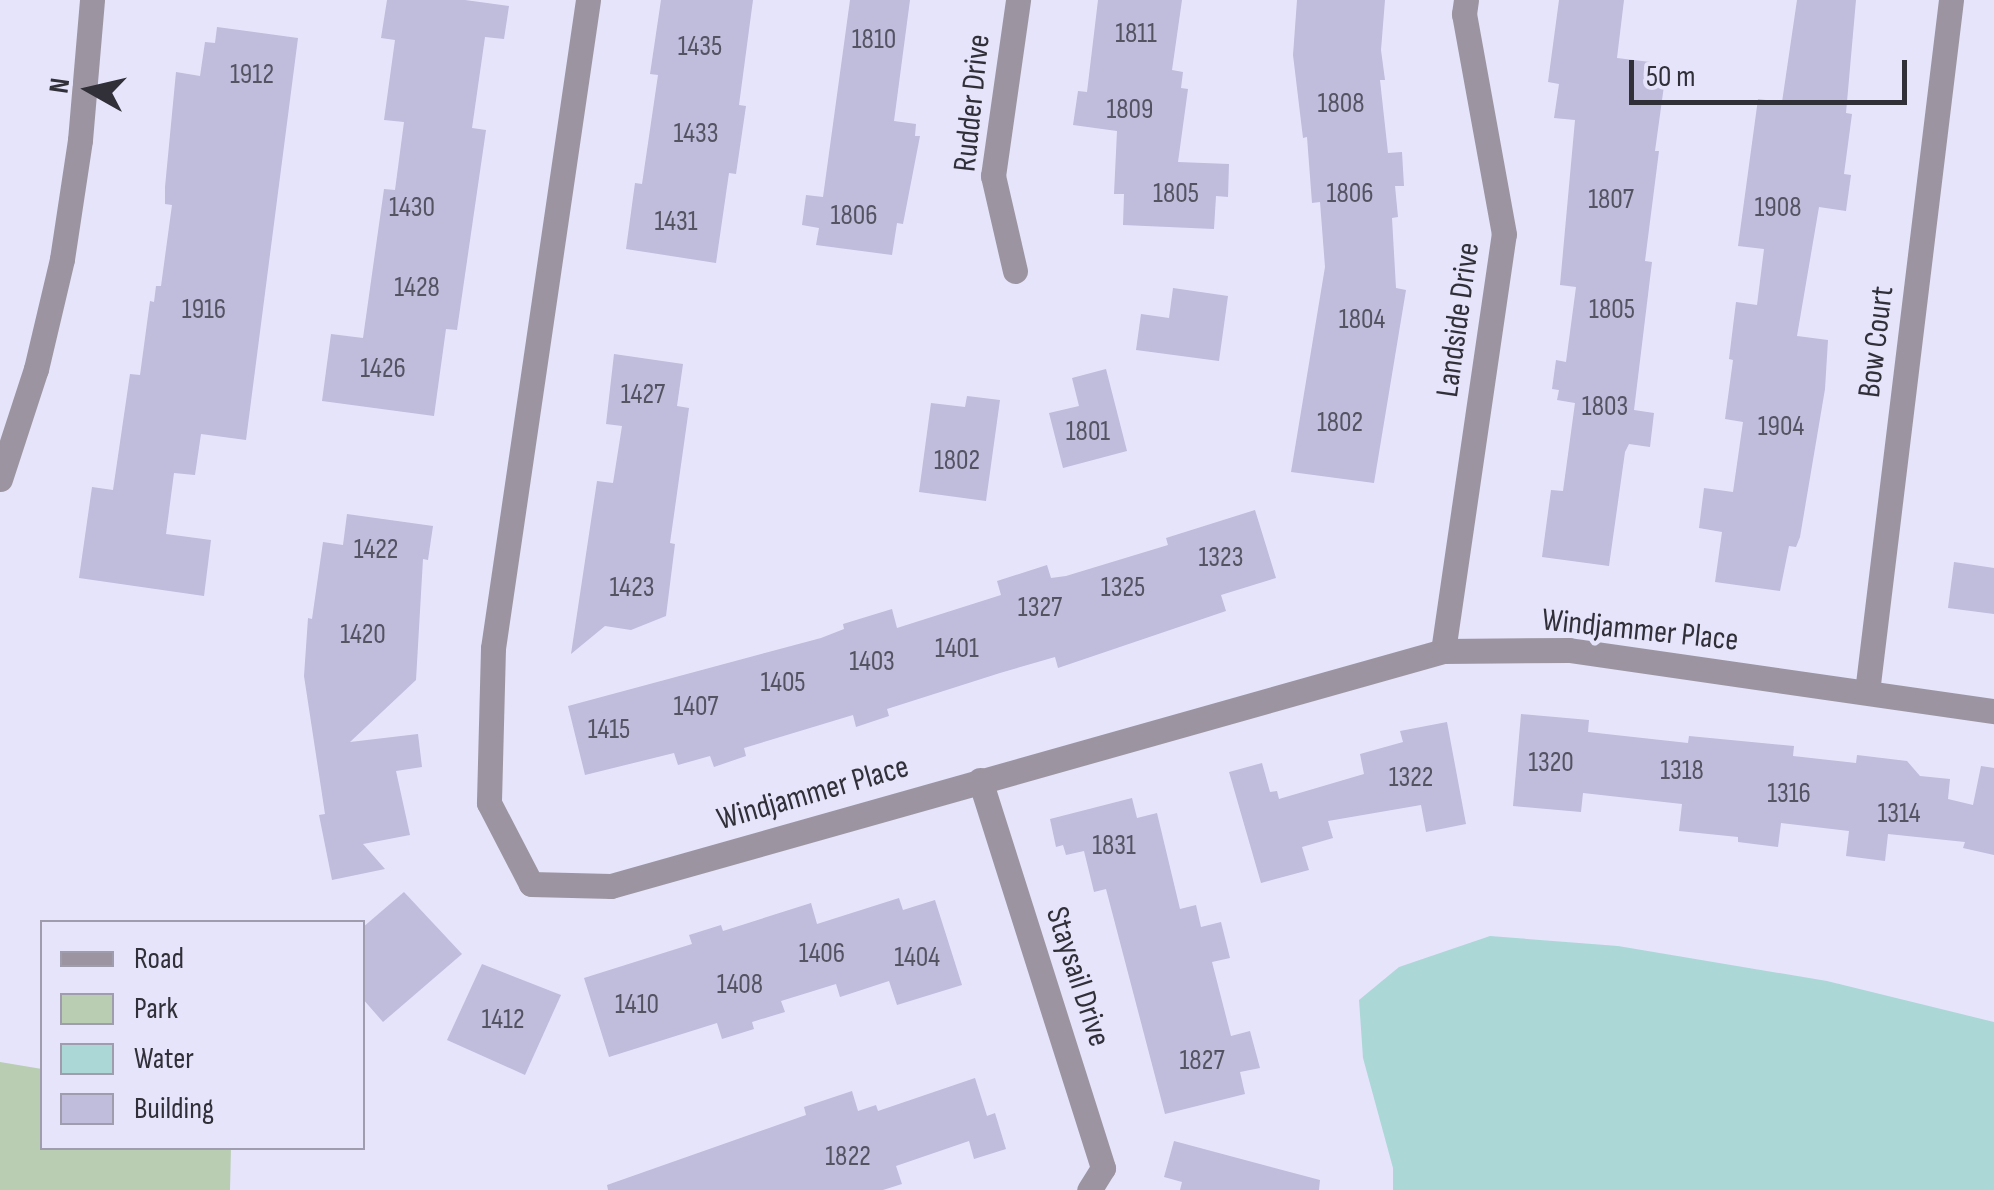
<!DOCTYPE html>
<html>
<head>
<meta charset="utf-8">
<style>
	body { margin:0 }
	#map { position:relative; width:1994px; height:1190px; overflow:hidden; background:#e6e4fb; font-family:"Sofia Sans Condensed",sans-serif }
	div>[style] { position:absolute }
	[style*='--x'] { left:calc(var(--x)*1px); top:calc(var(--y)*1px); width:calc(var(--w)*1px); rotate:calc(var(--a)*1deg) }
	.green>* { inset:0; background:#b9cdb3 }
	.water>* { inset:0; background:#acd7d7 }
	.building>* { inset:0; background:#bfbcdc }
	.minor>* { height:25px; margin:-12.5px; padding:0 12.5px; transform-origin:12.5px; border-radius:12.5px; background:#9c95a1 }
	span { translate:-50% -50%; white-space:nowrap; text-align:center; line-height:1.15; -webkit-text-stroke:9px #e6e4fb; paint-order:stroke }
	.number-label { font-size:28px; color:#545362 }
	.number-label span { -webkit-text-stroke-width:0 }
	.street-label { font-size:32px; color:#313039 }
	.legend { position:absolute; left:40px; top:920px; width:325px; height:230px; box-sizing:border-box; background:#e6e4fb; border:2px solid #9e9cad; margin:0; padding:12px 18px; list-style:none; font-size:30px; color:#313039 }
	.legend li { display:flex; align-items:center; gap:20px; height:50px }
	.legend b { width:50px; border:2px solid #9e9cad }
	.north { position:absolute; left:40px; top:40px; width:100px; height:100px; -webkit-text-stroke:8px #e6e4fb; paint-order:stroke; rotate:278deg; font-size:28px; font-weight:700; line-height:40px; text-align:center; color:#313039 }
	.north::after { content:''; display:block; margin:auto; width:35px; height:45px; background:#313039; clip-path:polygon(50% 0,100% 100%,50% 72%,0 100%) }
	.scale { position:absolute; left:1629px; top:60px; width:278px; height:45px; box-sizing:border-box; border:5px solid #313039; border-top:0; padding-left:12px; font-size:30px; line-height:35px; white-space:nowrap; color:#313039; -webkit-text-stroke:8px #e6e4fb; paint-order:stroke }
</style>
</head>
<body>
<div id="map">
	<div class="green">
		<div style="clip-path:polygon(0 1062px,42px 1069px,42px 1148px,231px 1148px,230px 1190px,0 1190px)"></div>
	</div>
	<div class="water">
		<div style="clip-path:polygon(1490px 936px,1618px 946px,1827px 981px,1994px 1022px,1994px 1190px,1393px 1190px,1393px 1168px,1363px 1058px,1359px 1000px,1399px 967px)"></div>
	</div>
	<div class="building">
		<div style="clip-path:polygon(387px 0,465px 0,509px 6px,504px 39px,485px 37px,472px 128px,486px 130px,457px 330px,446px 329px,434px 416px,322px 401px,331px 334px,363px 338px,384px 189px,395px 190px,404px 122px,384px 120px,395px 40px,381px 38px)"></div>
		<div style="clip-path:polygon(661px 0,753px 0,739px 105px,746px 106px,736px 174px,729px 173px,716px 263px,626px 249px,635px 183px,642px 184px,658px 75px,650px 74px)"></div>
		<div style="clip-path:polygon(850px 0,910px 0,894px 121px,916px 124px,915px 136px,920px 136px,903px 224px,897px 223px,892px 255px,816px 245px,819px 228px,802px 225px,806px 195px,823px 197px)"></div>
		<div style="clip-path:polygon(1098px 0,1182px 0,1172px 70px,1183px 72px,1181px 88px,1188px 89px,1178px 162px,1229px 164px,1228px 197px,1216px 196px,1214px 229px,1123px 225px,1124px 194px,1114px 194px,1117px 131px,1073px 125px,1078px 91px,1087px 92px)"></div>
		<div style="clip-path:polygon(1297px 0,1385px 0,1381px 50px,1385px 80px,1380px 80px,1388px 153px,1402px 152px,1404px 186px,1395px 186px,1398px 217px,1392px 218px,1396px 288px,1406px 290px,1374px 483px,1291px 472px,1325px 267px,1320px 202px,1312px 203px,1307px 137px,1303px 138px,1293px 55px)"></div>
		<div style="clip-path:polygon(1559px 0,1624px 0,1617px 58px,1667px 64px,1655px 151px,1659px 151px,1645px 261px,1652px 262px,1634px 410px,1654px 413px,1650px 447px,1629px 444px,1625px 452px,1609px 566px,1542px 557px,1551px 490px,1563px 491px,1575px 403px,1557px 400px,1559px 390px,1552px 389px,1556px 360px,1566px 362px,1576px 287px,1560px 285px,1575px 120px,1554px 118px,1559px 84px,1548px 82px)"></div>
		<div style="clip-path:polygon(1797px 0,1856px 0,1846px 113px,1852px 114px,1844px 174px,1851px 175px,1846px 211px,1819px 207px,1797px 336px,1828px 340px,1825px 389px,1800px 537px,1796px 547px,1789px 546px,1780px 591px,1715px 582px,1722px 532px,1699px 528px,1704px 488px,1733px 492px,1743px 422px,1725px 419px,1733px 360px,1729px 359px,1736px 302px,1757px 305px,1764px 249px,1738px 246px,1758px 99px,1782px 102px)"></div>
		<div style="clip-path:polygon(217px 27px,298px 38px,246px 440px,201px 434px,195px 475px,174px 473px,166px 534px,211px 540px,204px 596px,79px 578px,92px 487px,113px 490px,130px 374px,140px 375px,150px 301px,154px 302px,156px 286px,161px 286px,172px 205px,165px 204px,165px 187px,176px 72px,200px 76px,205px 42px,215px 43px)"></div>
		<div style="clip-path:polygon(1173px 288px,1228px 296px,1219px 361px,1136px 350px,1141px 314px,1169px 318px)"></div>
		<div style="clip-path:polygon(614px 354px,683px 364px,677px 406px,689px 408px,670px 543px,675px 544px,666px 616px,631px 630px,605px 626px,571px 654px,597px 481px,613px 483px,622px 426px,606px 424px)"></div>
		<div style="clip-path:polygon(1106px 369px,1127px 451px,1063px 468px,1049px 413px,1079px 406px,1072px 378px)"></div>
		<div style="clip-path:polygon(967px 396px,1000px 400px,986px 501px,919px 492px,931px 403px,965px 407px)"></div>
		<div style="clip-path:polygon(1255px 510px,1276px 578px,1221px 595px,1226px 611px,1058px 668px,1055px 657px,1000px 673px,887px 709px,889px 716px,856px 727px,853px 715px,744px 748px,746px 756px,714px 767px,710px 756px,678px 765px,674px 753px,585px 775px,568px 706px,821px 638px,844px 629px,843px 624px,892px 609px,897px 628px,1001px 595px,997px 581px,1047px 565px,1051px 578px,1066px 576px,1168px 545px,1166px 538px)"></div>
		<div style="clip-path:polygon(347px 514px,433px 526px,428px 560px,423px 559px,416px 680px,350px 742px,418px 734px,422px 767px,396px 771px,410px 835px,363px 844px,385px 869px,332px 880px,319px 815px,325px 814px,304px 676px,308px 618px,312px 619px,323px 542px,343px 545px)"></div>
		<div style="clip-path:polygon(1954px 562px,1994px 568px,1994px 614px,1948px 608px)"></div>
		<div style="clip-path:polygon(1521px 714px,1589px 720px,1588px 732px,1688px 743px,1689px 736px,1794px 746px,1793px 756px,1856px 763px,1857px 755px,1907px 761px,1920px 776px,1950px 779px,1948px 799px,1973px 805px,1981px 766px,1994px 768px,1994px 855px,1963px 848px,1965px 842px,1888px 834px,1885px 861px,1846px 856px,1849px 831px,1781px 823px,1778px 847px,1738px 842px,1738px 837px,1679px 831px,1682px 804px,1583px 793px,1581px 812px,1513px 806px)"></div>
		<div style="clip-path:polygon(1447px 722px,1466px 824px,1426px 832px,1421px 805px,1328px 821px,1333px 838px,1302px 847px,1309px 870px,1261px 883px,1229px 772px,1262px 763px,1270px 792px,1277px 791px,1279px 799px,1364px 774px,1360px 754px,1403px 742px,1400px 731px)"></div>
		<div style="clip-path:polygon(1132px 798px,1137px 818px,1157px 813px,1180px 909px,1196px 905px,1201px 927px,1221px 922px,1230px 958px,1212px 962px,1231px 1036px,1250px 1031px,1260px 1068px,1240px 1072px,1245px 1094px,1165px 1114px,1106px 889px,1094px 892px,1084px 851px,1066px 855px,1063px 845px,1056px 847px,1050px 819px)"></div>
		<div style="clip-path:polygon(404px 892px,462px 954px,383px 1022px,362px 998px,362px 928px)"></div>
		<div style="clip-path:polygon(899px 898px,903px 910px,935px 900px,962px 985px,897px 1005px,889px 981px,840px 997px,836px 984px,781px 1001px,785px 1012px,752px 1022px,754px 1029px,722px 1039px,717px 1023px,609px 1057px,584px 978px,692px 944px,689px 935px,721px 925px,723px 931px,811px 903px,817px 924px)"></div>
		<div style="clip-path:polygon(482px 964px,561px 995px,525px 1075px,447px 1040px)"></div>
		<div style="clip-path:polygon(975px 1078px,987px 1116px,995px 1113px,1006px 1149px,974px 1159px,969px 1141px,896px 1166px,902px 1184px,883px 1190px,608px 1190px,607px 1185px,806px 1115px,804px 1107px,852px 1091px,858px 1111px,876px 1105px,878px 1111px)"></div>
		<div style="clip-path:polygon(1174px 1141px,1320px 1180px,1319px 1190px,1180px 1190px,1182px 1182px,1164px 1177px)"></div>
	</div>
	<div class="minor">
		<div style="--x:588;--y:0;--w:655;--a:98.34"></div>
		<div style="--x:493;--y:648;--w:155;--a:91.5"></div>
		<div style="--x:489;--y:803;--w:91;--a:62.6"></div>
		<div style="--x:531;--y:884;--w:80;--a:1.4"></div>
		<div style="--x:611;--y:886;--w:865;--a:-15.77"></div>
		<div style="--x:1443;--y:651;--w:126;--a:-0.5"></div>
		<div style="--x:1569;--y:650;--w:429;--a:8.2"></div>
		<div style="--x:1015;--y:271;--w:98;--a:-103"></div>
		<div style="--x:993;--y:176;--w:178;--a:-81.9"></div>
		<div style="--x:0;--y:479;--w:116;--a:-71.9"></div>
		<div style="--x:36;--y:369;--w:113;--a:-76.7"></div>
		<div style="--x:62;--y:259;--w:120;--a:-81.4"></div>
		<div style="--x:80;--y:140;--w:141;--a:-85.1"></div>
		<div style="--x:1443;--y:651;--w:421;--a:-81.7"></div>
		<div style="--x:1504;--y:234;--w:224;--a:-100.3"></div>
		<div style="--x:1464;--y:14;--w:14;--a:-82"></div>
		<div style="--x:1867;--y:692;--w:697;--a:-83.08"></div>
		<div style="--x:980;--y:780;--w:407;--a:72.4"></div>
		<div style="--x:1103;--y:1168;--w:26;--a:122"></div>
	</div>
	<div class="number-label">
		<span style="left:1136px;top:34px">1811</span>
		<span style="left:874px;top:40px">1810</span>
		<span style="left:700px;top:47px">1435</span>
		<span style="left:252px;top:75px">1912</span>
		<span style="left:1341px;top:104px">1808</span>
		<span style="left:1130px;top:110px">1809</span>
		<span style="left:696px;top:134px">1433</span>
		<span style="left:1176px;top:194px">1805</span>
		<span style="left:1350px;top:194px">1806</span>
		<span style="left:1611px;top:200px">1807</span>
		<span style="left:412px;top:208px">1430</span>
		<span style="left:1778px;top:208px">1908</span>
		<span style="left:854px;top:216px">1806</span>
		<span style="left:676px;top:222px">1431</span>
		<span style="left:417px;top:288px">1428</span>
		<span style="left:204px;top:310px">1916</span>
		<span style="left:1612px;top:310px">1805</span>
		<span style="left:1362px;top:320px">1804</span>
		<span style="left:383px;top:369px">1426</span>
		<span style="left:643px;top:395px">1427</span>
		<span style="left:1605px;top:407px">1803</span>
		<span style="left:1340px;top:423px">1802</span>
		<span style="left:1781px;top:427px">1904</span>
		<span style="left:1088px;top:432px">1801</span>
		<span style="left:957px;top:461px">1802</span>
		<span style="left:376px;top:550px">1422</span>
		<span style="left:1221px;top:558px">1323</span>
		<span style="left:632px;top:588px">1423</span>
		<span style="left:1123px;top:588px">1325</span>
		<span style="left:1040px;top:608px">1327</span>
		<span style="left:363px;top:635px">1420</span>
		<span style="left:957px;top:649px">1401</span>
		<span style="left:872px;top:662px">1403</span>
		<span style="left:783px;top:683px">1405</span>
		<span style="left:696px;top:707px">1407</span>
		<span style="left:609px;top:730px">1415</span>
		<span style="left:1551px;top:763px">1320</span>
		<span style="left:1682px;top:771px">1318</span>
		<span style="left:1411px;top:778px">1322</span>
		<span style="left:1789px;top:794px">1316</span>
		<span style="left:1899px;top:814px">1314</span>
		<span style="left:1114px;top:846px">1831</span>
		<span style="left:822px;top:954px">1406</span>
		<span style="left:917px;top:958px">1404</span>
		<span style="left:740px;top:985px">1408</span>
		<span style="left:637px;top:1005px">1410</span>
		<span style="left:503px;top:1020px">1412</span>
		<span style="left:1202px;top:1061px">1827</span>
		<span style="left:848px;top:1157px">1822</span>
	</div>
	<div class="street-label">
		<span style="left:973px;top:103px;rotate:-84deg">Rudder Drive</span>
		<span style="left:1459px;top:320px;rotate:-82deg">Landside Drive</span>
		<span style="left:1877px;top:342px;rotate:-83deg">Bow Court</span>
		<span style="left:1640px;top:631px;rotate:6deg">Windjammer Place</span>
		<span style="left:813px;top:794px;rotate:-16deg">Windjammer Place</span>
		<span style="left:1077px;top:977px;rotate:72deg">Staysail Drive</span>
	</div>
	<ul class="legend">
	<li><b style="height:12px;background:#9c95a1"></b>Road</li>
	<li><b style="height:28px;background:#b9cdb3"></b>Park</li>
	<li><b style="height:28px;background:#acd7d7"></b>Water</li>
	<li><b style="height:28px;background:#bfbcdc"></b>Building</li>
	</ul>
	<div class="north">N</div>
	<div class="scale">50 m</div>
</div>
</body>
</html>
